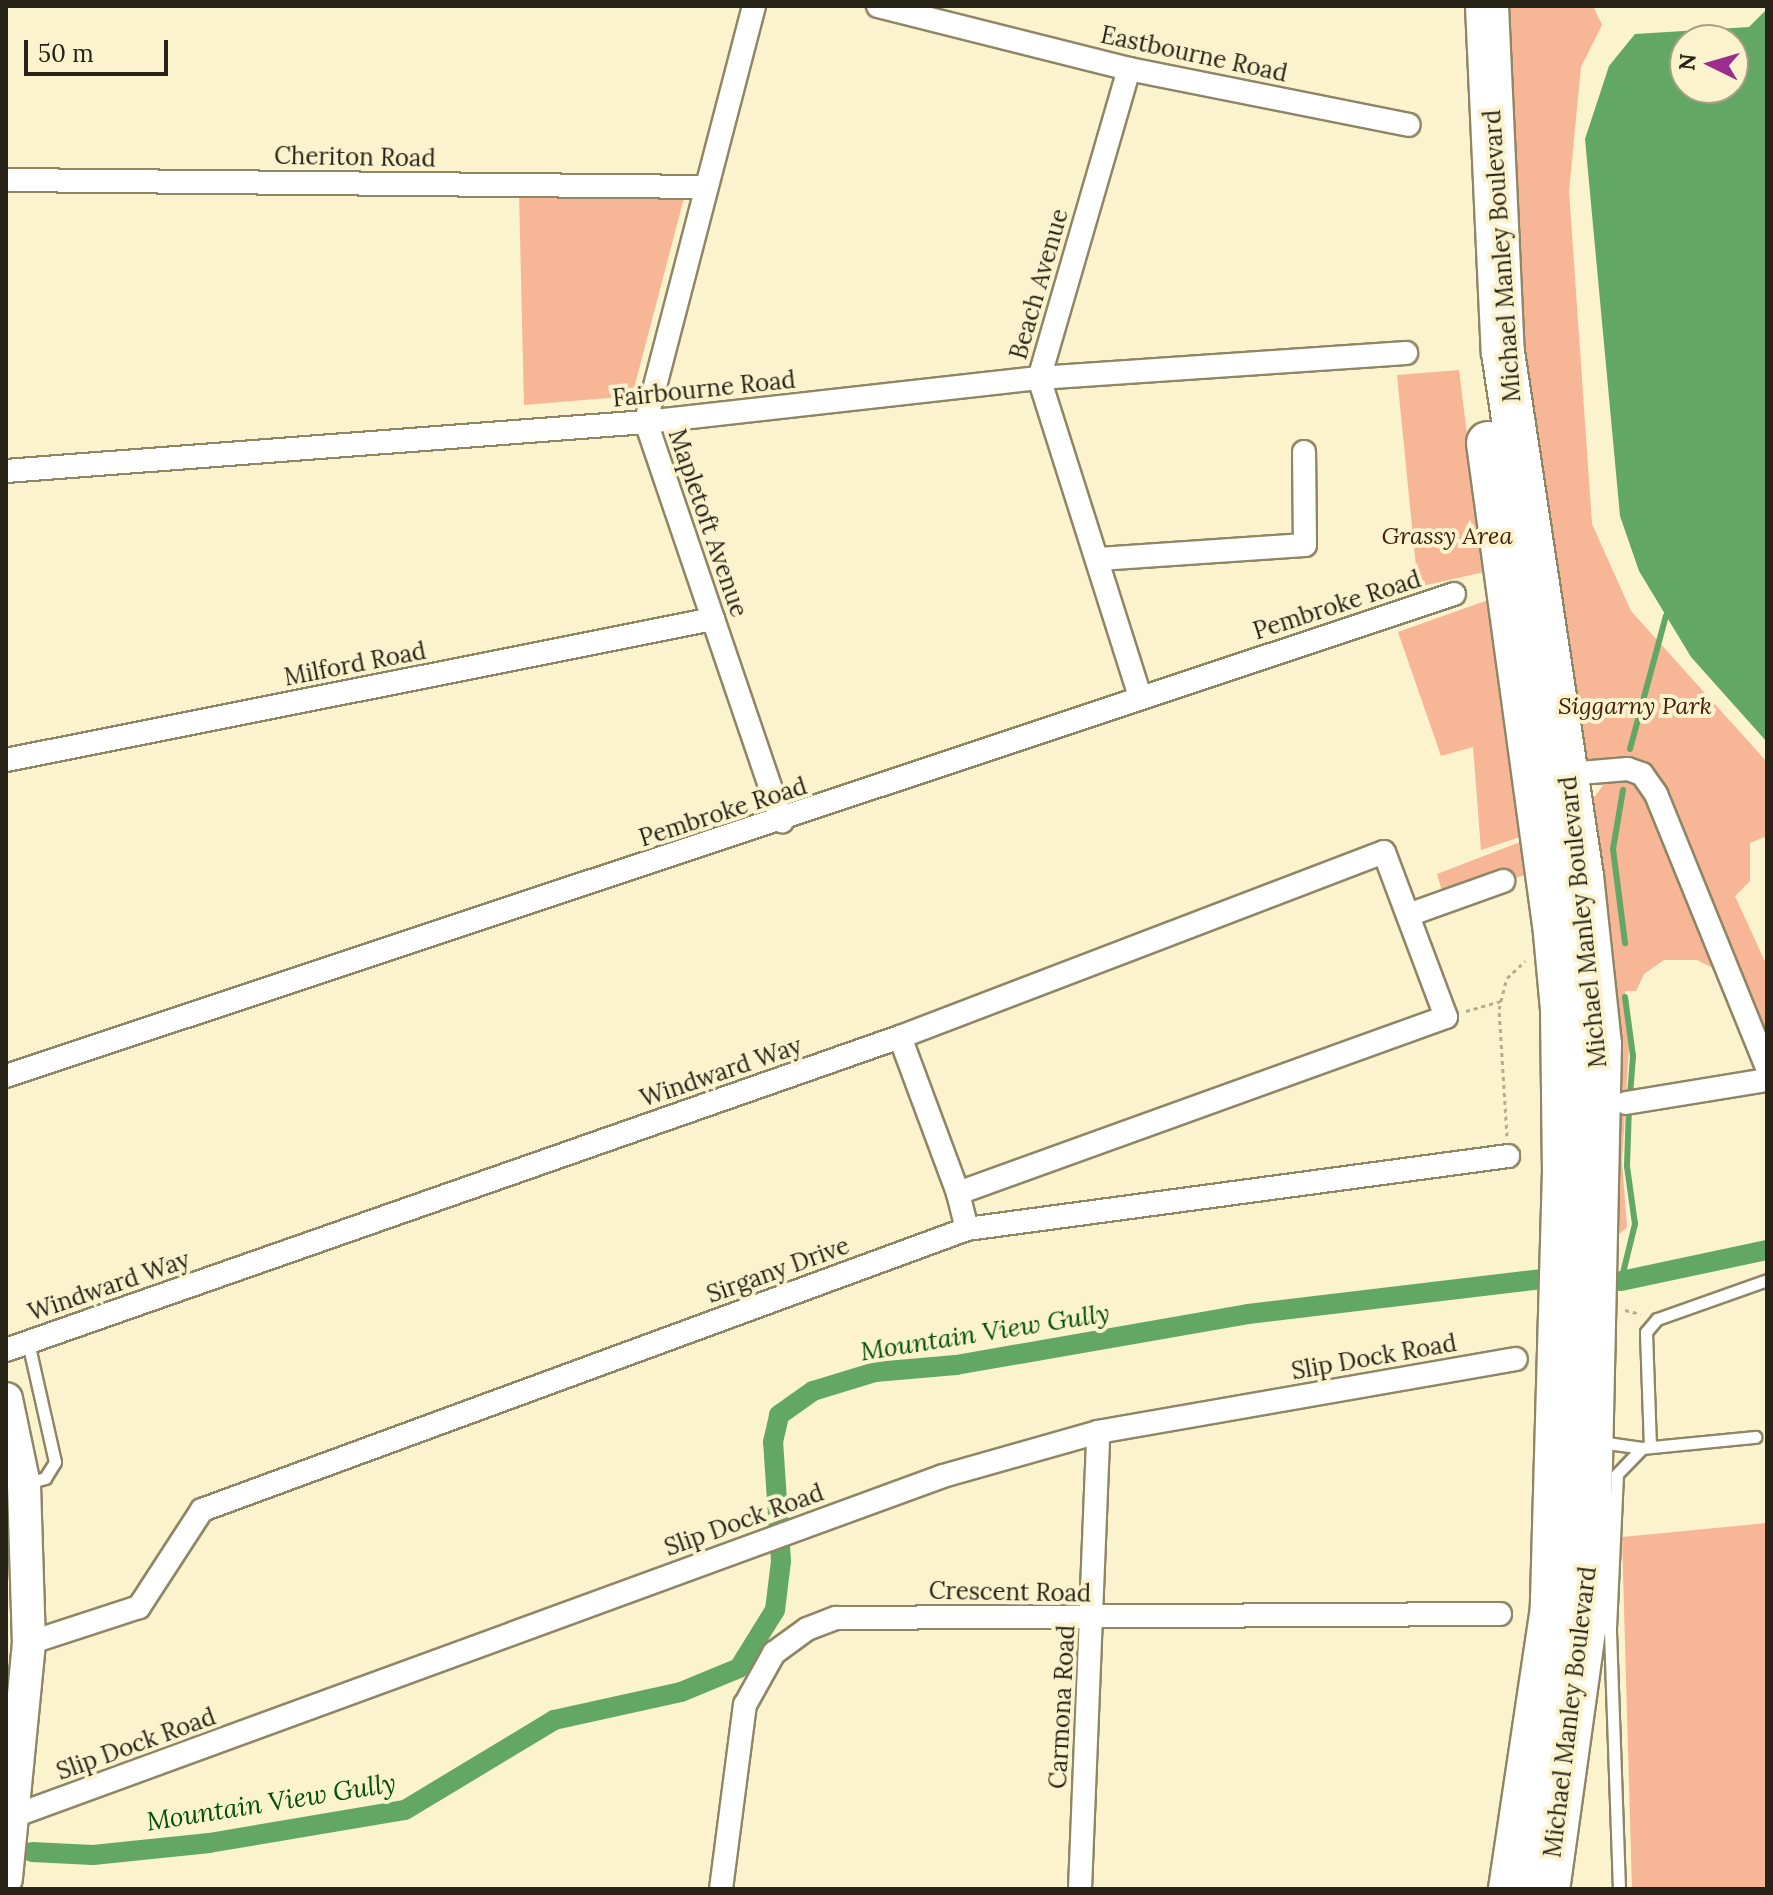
<!DOCTYPE html>
<html>
<head>
<meta charset="utf-8">
<style>
	body { margin:0 }
	#map { position:relative; width:1773px; height:1895px; overflow:hidden; background:#fbf2ce; font-family:Lora,serif }
	div>[style] { position:absolute }
	[style*='--x'] { left:calc(var(--x)*1px); top:calc(var(--y)*1px); width:calc(var(--w)*1px); rotate:calc(var(--a)*1deg) }
	.green>* { inset:0; background:#f7b696 }
	.water>* { inset:0; background:#63a764 }
	.stream>* { height:6px; margin:-3px; padding:0 3px; transform-origin:3px; border-radius:3px; background:#63a764 }
	.canal>* { height:20px; margin:-10px; padding:0 10px; transform-origin:10px; border-radius:10px; background:#63a764 }
	.path>* { height:3px; margin-top:-1.5px; transform-origin:0; background:repeating-linear-gradient(90deg,#b4ad91 0 4px,transparent 0 8px) }
	.roads { filter:drop-shadow(2px 0 #8e8665) drop-shadow(-2px 0 #8e8665) drop-shadow(0 2px #8e8665) drop-shadow(0 -2px #8e8665) }
	.lane>* { height:11px; margin:-5.5px; padding:0 5.5px; transform-origin:5.5px; border-radius:5.5px; background:#fff }
	.street>* { height:22px; margin:-11px; padding:0 11px; transform-origin:11px; border-radius:11px; background:#fff }
	.secondary>* { height:32px; margin:-16px; padding:0 16px; transform-origin:16px; border-radius:16px; background:#fff }
	.highway>* { height:42px; margin:-21px; padding:0 21px; transform-origin:21px; border-radius:21px; background:#fff }
	span { translate:-50% -50%; white-space:nowrap; text-align:center; line-height:1.15; -webkit-text-stroke:8px #fbf2ce; paint-order:stroke }
	.street-label { font-size:24px; color:#272417 }
	.park-label { font-size:24px; color:#44210f; font-style:italic }
	.water-label { font-size:26px; color:#004f0d; font-style:italic }
	.frame { position:absolute; inset:0; border:8px solid #272417; pointer-events:none }
	.north { position:absolute; left:1669px; top:24px; width:80px; height:80px; box-sizing:border-box; background:#fbf2ce; border:2px solid #a6a085; border-radius:50%; rotate:275deg; font-size:22px; font-weight:700; line-height:32px; text-align:center; color:#272417 }
	.north::after { content:''; display:block; margin:auto; width:28px; height:36px; background:#9c2d8c; clip-path:polygon(50% 0,100% 100%,50% 72%,0 100%) }
	.scale { position:absolute; left:24px; top:40px; width:144px; height:36px; box-sizing:border-box; border:4px solid #272417; border-top:0; padding-left:10px; font-size:24px; line-height:28px; white-space:nowrap; color:#272417; -webkit-text-stroke:6px #fbf2ce; paint-order:stroke }
</style>
</head>
<body>
<div id="map">
	<div class="green">
		<div style="clip-path:polygon(1505px 6px,1593px 6px,1602px 25px,1581px 67px,1569px 191px,1592px 524px,1631px 611px,1767px 762px,1767px 836px,1750px 843px,1750px 881px,1735px 896px,1767px 966px,1767px 1046px,1673px 801px,1647px 766px,1586px 762px,1524px 397px)"></div>
		<div style="clip-path:polygon(519px 193px,685px 194px,632px 396px,524px 405px)"></div>
		<div style="clip-path:polygon(1459px 370px,1484px 572px,1418px 587px,1397px 375px)"></div>
		<div style="clip-path:polygon(1488px 600px,1523px 836px,1481px 850px,1473px 747px,1441px 756px,1398px 632px)"></div>
		<div style="clip-path:polygon(1625px 778px,1640px 782px,1725px 974px,1697px 960px,1664px 960px,1644px 974px,1636px 991px,1625px 991px,1630px 1029px,1622px 1162px,1627px 1227px,1611px 1242px,1590px 803px,1604px 784px)"></div>
		<div style="clip-path:polygon(1520px 842px,1525px 875px,1445px 901px,1437px 874px)"></div>
		<div style="clip-path:polygon(1767px 1523px,1767px 1889px,1632px 1889px,1622px 1537px)"></div>
	</div>
	<div class="water">
		<div style="clip-path:polygon(evenodd,1767px 9px,1767px 742px,1691px 657px,1639px 571px,1620px 516px,1585px 139px,1609px 66px,1635px 34px,1749px 27px,1767px 9px,1685px 40px,1733px 40px,1733px 88px,1685px 88px,1685px 40px)"></div>
	</div>
	<div class="stream">
		<div style="--x:1630;--y:749;--w:138;--a:-74.9"></div>
		<div style="--x:1623;--y:790;--w:60;--a:99.6"></div>
		<div style="--x:1613;--y:849;--w:95;--a:82.7"></div>
		<div style="--x:1625;--y:997;--w:60;--a:82.3"></div>
		<div style="--x:1633;--y:1056;--w:40;--a:94.3"></div>
		<div style="--x:1621;--y:1281;--w:59;--a:-76.2"></div>
		<div style="--x:1635;--y:1224;--w:59;--a:-97.9"></div>
		<div style="--x:1627;--y:1166;--w:59;--a:-88.1"></div>
	</div>
	<div class="canal">
		<div style="--x:1621;--y:1281;--w:149;--a:-12"></div>
		<div style="--x:32;--y:1852;--w:61;--a:2.8"></div>
		<div style="--x:93;--y:1855;--w:117;--a:-5.9"></div>
		<div style="--x:209;--y:1843;--w:199;--a:-9.6"></div>
		<div style="--x:405;--y:1810;--w:174;--a:-31.1"></div>
		<div style="--x:554;--y:1720;--w:130;--a:-12.4"></div>
		<div style="--x:681;--y:1692;--w:63;--a:-22.5"></div>
		<div style="--x:739;--y:1668;--w:68;--a:-58.2"></div>
		<div style="--x:775;--y:1610;--w:49;--a:-83"></div>
		<div style="--x:781;--y:1561;--w:119;--a:-93.8"></div>
		<div style="--x:773;--y:1442;--w:28;--a:-77"></div>
		<div style="--x:779;--y:1415;--w:42;--a:-35.2"></div>
		<div style="--x:813;--y:1391;--w:65;--a:-17"></div>
		<div style="--x:875;--y:1372;--w:81;--a:-4.9"></div>
		<div style="--x:956;--y:1365;--w:296;--a:-9.9"></div>
		<div style="--x:1248;--y:1314;--w:295;--a:-6.8"></div>
	</div>
	<div class="path">
		<div style="--x:1466;--y:1011;--w:36;--a:-16"></div>
		<div style="--x:1507;--y:1136;--w:127;--a:-93.6"></div>
		<div style="--x:1499;--y:1009;--w:32;--a:-76"></div>
		<div style="--x:1507;--y:978;--w:25;--a:-43"></div>
		<div style="--x:1625;--y:1310;--w:16;--a:14"></div>
	</div>
	<div class="roads">
		<div class="lane">
			<div style="--x:1600;--y:1442;--w:42;--a:8.1"></div>
			<div style="--x:1650;--y:1447;--w:115;--a:-92"></div>
			<div style="--x:1646;--y:1332;--w:17;--a:-50"></div>
			<div style="--x:1657;--y:1319;--w:117;--a:-19.5"></div>
			<div style="--x:28;--y:1483;--w:18;--a:-16"></div>
			<div style="--x:45;--y:1478;--w:19;--a:-58"></div>
			<div style="--x:55;--y:1462;--w:123;--a:-102.7"></div>
			<div style="--x:1619;--y:1889;--w:261;--a:-92"></div>
			<div style="--x:1610;--y:1628;--w:154;--a:-87.4"></div>
			<div style="--x:1617;--y:1474;--w:36;--a:-46"></div>
			<div style="--x:1642;--y:1448;--w:114;--a:-5.6"></div>
		</div>
		<div class="street">
			<div style="--x:754;--y:6;--w:430;--a:104.6"></div>
			<div style="--x:646;--y:422;--w:422;--a:71.2"></div>
			<div style="--x:878;--y:6;--w:259;--a:14.1"></div>
			<div style="--x:1129;--y:69;--w:285;--a:11.3"></div>
			<div style="--x:1129;--y:69;--w:322;--a:106.2"></div>
			<div style="--x:1039;--y:378;--w:334;--a:72.4"></div>
			<div style="--x:6;--y:180;--w:698;--a:0.57"></div>
			<div style="--x:6;--y:471;--w:642;--a:-4.38"></div>
			<div style="--x:646;--y:422;--w:395;--a:-6.4"></div>
			<div style="--x:1039;--y:378;--w:368;--a:-3.9"></div>
			<div style="--x:1099;--y:559;--w:206;--a:-3.9"></div>
			<div style="--x:1305;--y:545;--w:93;--a:-90.6"></div>
			<div style="--x:6;--y:760;--w:721;--a:-11.28"></div>
			<div style="--x:1568;--y:774;--w:60;--a:-4.8"></div>
			<div style="--x:1628;--y:769;--w:15;--a:20"></div>
			<div style="--x:1642;--y:774;--w:24;--a:55"></div>
			<div style="--x:1656;--y:794;--w:296;--a:67.9"></div>
			<div style="--x:1411;--y:914;--w:98;--a:-19.7"></div>
			<div style="--x:900;--y:1037;--w:166;--a:69.6"></div>
			<div style="--x:6;--y:1076;--w:1526;--a:-18.41"></div>
			<div style="--x:1626;--y:1103;--w:143;--a:-9.3"></div>
			<div style="--x:967;--y:1229;--w:546;--a:-7.68"></div>
			<div style="--x:6;--y:1350;--w:947;--a:-19.3"></div>
			<div style="--x:900;--y:1037;--w:518;--a:-20.92"></div>
			<div style="--x:1384;--y:852;--w:176;--a:69.4"></div>
			<div style="--x:1446;--y:1017;--w:519;--a:160.17"></div>
			<div style="--x:958;--y:1193;--w:37;--a:76"></div>
			<div style="--x:967;--y:1229;--w:815;--a:159.83"></div>
			<div style="--x:202;--y:1510;--w:116;--a:123"></div>
			<div style="--x:139;--y:1607;--w:116;--a:161.9"></div>
			<div style="--x:14;--y:1816;--w:989;--a:-20.1"></div>
			<div style="--x:943;--y:1476;--w:161;--a:-15.8"></div>
			<div style="--x:1098;--y:1432;--w:424;--a:-9.9"></div>
			<div style="--x:721;--y:1889;--w:186;--a:-82.6"></div>
			<div style="--x:745;--y:1705;--w:60;--a:-60.9"></div>
			<div style="--x:774;--y:1653;--w:41;--a:-36"></div>
			<div style="--x:807;--y:1629;--w:31;--a:-21"></div>
			<div style="--x:836;--y:1618;--w:664;--a:-0.35"></div>
			<div style="--x:1080;--y:1889;--w:457;--a:-87.7"></div>
		</div>
		<div class="secondary">
			<div style="--x:6;--y:1399;--w:88;--a:78.2"></div>
			<div style="--x:24;--y:1485;--w:158;--a:88.2"></div>
			<div style="--x:29;--y:1643;--w:237;--a:95.6"></div>
		</div>
		<div class="highway">
			<div style="--x:1487;--y:6;--w:346;--a:87.4"></div>
			<div style="--x:1503;--y:352;--w:530;--a:81.43"></div>
			<div style="--x:1582;--y:876;--w:169;--a:83.9"></div>
			<div style="--x:1600;--y:1044;--w:558;--a:91.23"></div>
			<div style="--x:1588;--y:1602;--w:290;--a:97.9"></div>
			<div style="--x:1488;--y:443;--w:485;--a:82.2"></div>
			<div style="--x:1554;--y:923;--w:87;--a:84.7"></div>
			<div style="--x:1562;--y:1010;--w:160;--a:89.3"></div>
			<div style="--x:1564;--y:1170;--w:438;--a:91.6"></div>
			<div style="--x:1552;--y:1608;--w:284;--a:98.5"></div>
		</div>
	</div>
	<div class="street-label">
		<span style="left:1194px;top:54px;rotate:12deg">Eastbourne Road</span>
		<span style="left:355px;top:157px;rotate:1deg">Cheriton Road</span>
		<span style="left:1502px;top:256px;rotate:-94deg">Michael Manley Boulevard</span>
		<span style="left:1039px;top:284px;rotate:-74deg">Beach Avenue</span>
		<span style="left:704px;top:389px;rotate:-6deg">Fairbourne Road</span>
		<span style="left:708px;top:523px;rotate:71deg">Mapletoft Avenue</span>
		<span style="left:1337px;top:605px;rotate:-18deg">Pembroke Road</span>
		<span style="left:355px;top:664px;rotate:-11deg">Milford Road</span>
		<span style="left:723px;top:812px;rotate:-18deg">Pembroke Road</span>
		<span style="left:1583px;top:922px;rotate:-96deg">Michael Manley Boulevard</span>
		<span style="left:721px;top:1072px;rotate:-19deg">Windward Way</span>
		<span style="left:778px;top:1270px;rotate:-20deg">Sirgany Drive</span>
		<span style="left:109px;top:1286px;rotate:-19deg">Windward Way</span>
		<span style="left:1374px;top:1357px;rotate:-10deg">Slip Dock Road</span>
		<span style="left:744px;top:1520px;rotate:-20deg">Slip Dock Road</span>
		<span style="left:1010px;top:1592px;rotate:1deg">Crescent Road</span>
		<span style="left:1062px;top:1707px;rotate:-87deg">Carmona Road</span>
		<span style="left:1570px;top:1712px;rotate:-83deg">Michael Manley Boulevard</span>
		<span style="left:136px;top:1744px;rotate:-20deg">Slip Dock Road</span>
	</div>
	<div class="park-label">
		<span style="left:1447px;top:536px">Grassy Area</span>
		<span style="left:1635px;top:706px">Siggarny Park</span>
	</div>
	<div class="water-label">
		<span style="left:985px;top:1332px;rotate:-9deg">Mountain View Gully</span>
		<span style="left:271px;top:1802px;rotate:-9deg">Mountain View Gully</span>
	</div>
	<div class="frame"></div>
	<div class="north">N</div>
	<div class="scale">50 m</div>
</div>
</body>
</html>
